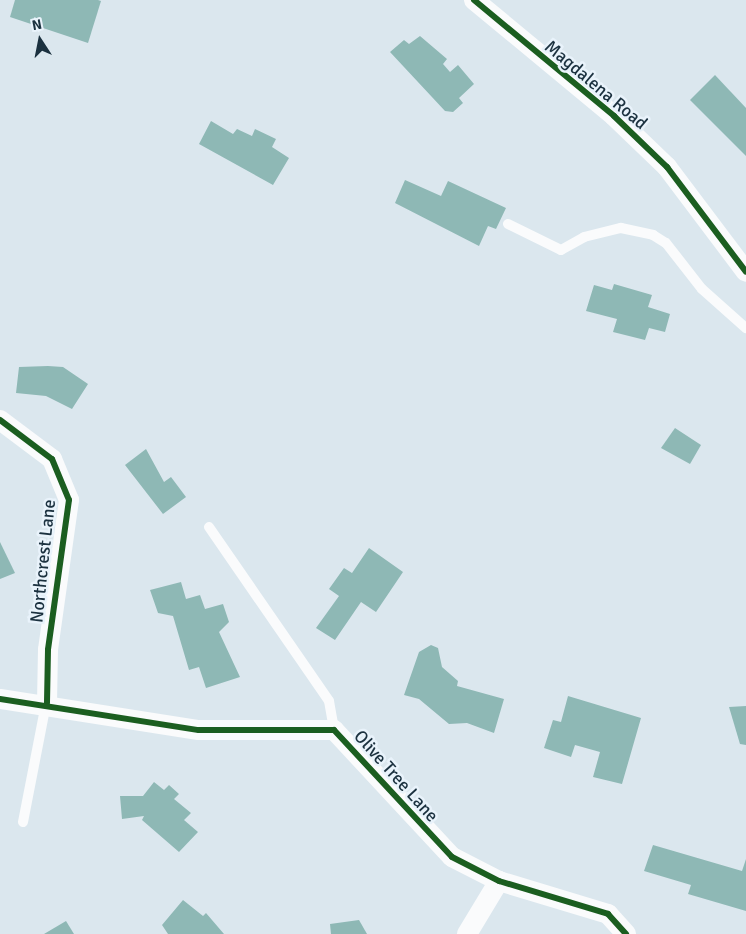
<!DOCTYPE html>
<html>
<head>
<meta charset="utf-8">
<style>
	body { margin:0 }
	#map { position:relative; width:746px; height:934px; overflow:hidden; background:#dbe7ee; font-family:Signika,sans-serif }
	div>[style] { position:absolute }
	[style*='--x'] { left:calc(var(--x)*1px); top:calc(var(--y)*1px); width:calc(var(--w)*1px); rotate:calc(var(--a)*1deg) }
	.building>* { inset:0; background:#8eb8b5 }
	.lane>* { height:10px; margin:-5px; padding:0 5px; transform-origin:5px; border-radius:5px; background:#fafbfc }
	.street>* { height:20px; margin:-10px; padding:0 10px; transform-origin:10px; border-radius:10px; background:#fafbfc }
	.cycleway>* { height:6px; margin:-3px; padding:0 3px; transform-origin:3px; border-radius:3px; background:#1b5e20 }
	span { translate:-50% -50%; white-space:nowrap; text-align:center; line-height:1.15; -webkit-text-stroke:5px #e9f3fb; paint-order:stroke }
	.street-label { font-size:18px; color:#1b313f }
	.north { position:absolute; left:15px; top:15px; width:50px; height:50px; -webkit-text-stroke:4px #e9f3fb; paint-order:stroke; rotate:349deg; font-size:14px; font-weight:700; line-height:20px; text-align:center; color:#1b313f }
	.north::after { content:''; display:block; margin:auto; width:18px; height:22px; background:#1b313f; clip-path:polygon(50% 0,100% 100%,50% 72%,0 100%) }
</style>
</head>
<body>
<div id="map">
	<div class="building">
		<div style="clip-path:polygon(15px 0,98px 0,101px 1px,88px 43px,10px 17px)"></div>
		<div style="clip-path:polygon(420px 36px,447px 59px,443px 64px,450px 72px,458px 65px,474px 84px,459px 98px,463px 103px,453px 112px,445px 111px,390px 52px,404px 40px,409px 44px)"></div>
		<div style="clip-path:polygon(715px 75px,746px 108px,746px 156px,690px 100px)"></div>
		<div style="clip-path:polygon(211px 121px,233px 134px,237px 129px,252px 136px,255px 129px,276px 139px,272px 147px,289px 158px,273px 185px,199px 144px)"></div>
		<div style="clip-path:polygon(405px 180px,441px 196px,448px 181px,506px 208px,496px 229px,488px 226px,479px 246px,395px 203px)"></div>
		<div style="clip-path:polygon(614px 284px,652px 295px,648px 307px,670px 314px,665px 332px,649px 328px,645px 340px,613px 332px,617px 319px,586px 311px,594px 285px,612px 290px)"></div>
		<div style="clip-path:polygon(48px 366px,63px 367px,88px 384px,72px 409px,46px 396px,16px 393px,19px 367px)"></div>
		<div style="clip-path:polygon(675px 428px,701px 445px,690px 464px,661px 448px)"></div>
		<div style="clip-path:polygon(146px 449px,164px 482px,171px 477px,186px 497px,163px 514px,125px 465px)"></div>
		<div style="clip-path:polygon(0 542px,15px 573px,0 579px)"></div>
		<div style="clip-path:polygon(369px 548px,403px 572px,376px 612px,361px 602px,335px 640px,316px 628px,339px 596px,329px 589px,344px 568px,352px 573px)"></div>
		<div style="clip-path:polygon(181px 582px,186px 599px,200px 595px,205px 609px,223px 604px,229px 622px,219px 632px,240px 677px,206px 688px,199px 667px,189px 670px,173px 616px,158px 613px,150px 590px)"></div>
		<div style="clip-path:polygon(431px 645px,438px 648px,442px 667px,458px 681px,457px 686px,504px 699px,494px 733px,467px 723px,449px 724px,419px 699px,404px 695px,419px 652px)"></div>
		<div style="clip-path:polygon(568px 696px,641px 718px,622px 784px,593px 777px,600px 752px,575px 745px,571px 757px,544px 748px,553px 720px,561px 722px)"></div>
		<div style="clip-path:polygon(746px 706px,746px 745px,740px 744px,729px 707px)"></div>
		<div style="clip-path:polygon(154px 782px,164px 790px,169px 785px,179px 794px,174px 799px,191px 813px,184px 820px,198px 832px,179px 852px,142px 820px,144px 816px,122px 819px,120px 796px,143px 796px)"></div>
		<div style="clip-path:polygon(653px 845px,742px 871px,746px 859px,746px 911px,688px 894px,691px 885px,644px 871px)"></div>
		<div style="clip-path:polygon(183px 900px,203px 916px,206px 913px,224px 934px,168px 934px,162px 925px)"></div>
		<div style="clip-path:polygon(359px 920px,367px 934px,331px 934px,330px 924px)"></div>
		<div style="clip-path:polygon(66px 921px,74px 934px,44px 934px)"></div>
	</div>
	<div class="lane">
		<div style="--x:508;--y:224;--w:59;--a:26.1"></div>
		<div style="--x:561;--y:250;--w:26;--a:-29"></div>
		<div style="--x:584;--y:237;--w:38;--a:-14"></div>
		<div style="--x:621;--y:228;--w:33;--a:12"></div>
		<div style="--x:653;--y:235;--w:15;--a:32"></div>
		<div style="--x:666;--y:243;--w:58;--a:52"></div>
		<div style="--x:702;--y:289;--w:59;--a:41.6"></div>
		<div style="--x:209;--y:527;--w:211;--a:55.4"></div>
		<div style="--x:329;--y:701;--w:29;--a:80"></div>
		<div style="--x:23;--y:822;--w:120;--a:-79"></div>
	</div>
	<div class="street">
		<div style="--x:474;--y:0;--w:182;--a:39.6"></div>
		<div style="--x:614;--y:116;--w:74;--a:43.9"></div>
		<div style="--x:667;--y:167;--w:131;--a:53"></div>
		<div style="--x:0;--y:420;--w:65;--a:36.9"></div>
		<div style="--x:52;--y:459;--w:44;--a:67.5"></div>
		<div style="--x:69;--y:500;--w:151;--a:98"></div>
		<div style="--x:48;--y:650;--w:53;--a:91.1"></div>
		<div style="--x:0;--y:699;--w:201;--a:8.9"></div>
		<div style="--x:199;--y:730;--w:135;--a:0"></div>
		<div style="--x:334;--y:730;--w:173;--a:47.1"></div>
		<div style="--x:452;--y:857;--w:53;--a:27.1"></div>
		<div style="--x:499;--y:881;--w:114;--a:16.8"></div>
		<div style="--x:608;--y:914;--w:27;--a:48"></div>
		<div style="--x:467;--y:934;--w:62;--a:-58.9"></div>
	</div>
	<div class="cycleway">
		<div style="--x:474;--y:0;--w:182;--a:39.6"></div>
		<div style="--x:614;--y:116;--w:74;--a:43.9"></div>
		<div style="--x:667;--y:167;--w:131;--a:53"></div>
		<div style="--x:0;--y:420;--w:65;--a:36.9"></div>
		<div style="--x:52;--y:459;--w:44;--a:67.5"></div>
		<div style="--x:69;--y:500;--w:151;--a:98"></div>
		<div style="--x:48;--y:650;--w:53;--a:91.1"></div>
		<div style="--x:0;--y:699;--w:201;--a:8.9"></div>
		<div style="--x:199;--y:730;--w:135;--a:0"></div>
		<div style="--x:334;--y:730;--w:173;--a:47.1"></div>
		<div style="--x:452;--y:857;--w:53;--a:27.1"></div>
		<div style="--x:499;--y:881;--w:114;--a:16.8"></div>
		<div style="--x:608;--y:914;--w:27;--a:48"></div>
	</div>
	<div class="street-label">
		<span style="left:596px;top:85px;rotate:40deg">Magdalena Road</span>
		<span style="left:43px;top:561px;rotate:-84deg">Northcrest Lane</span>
		<span style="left:396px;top:776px;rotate:48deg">Olive Tree Lane</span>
	</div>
	<div class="north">N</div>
</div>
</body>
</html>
